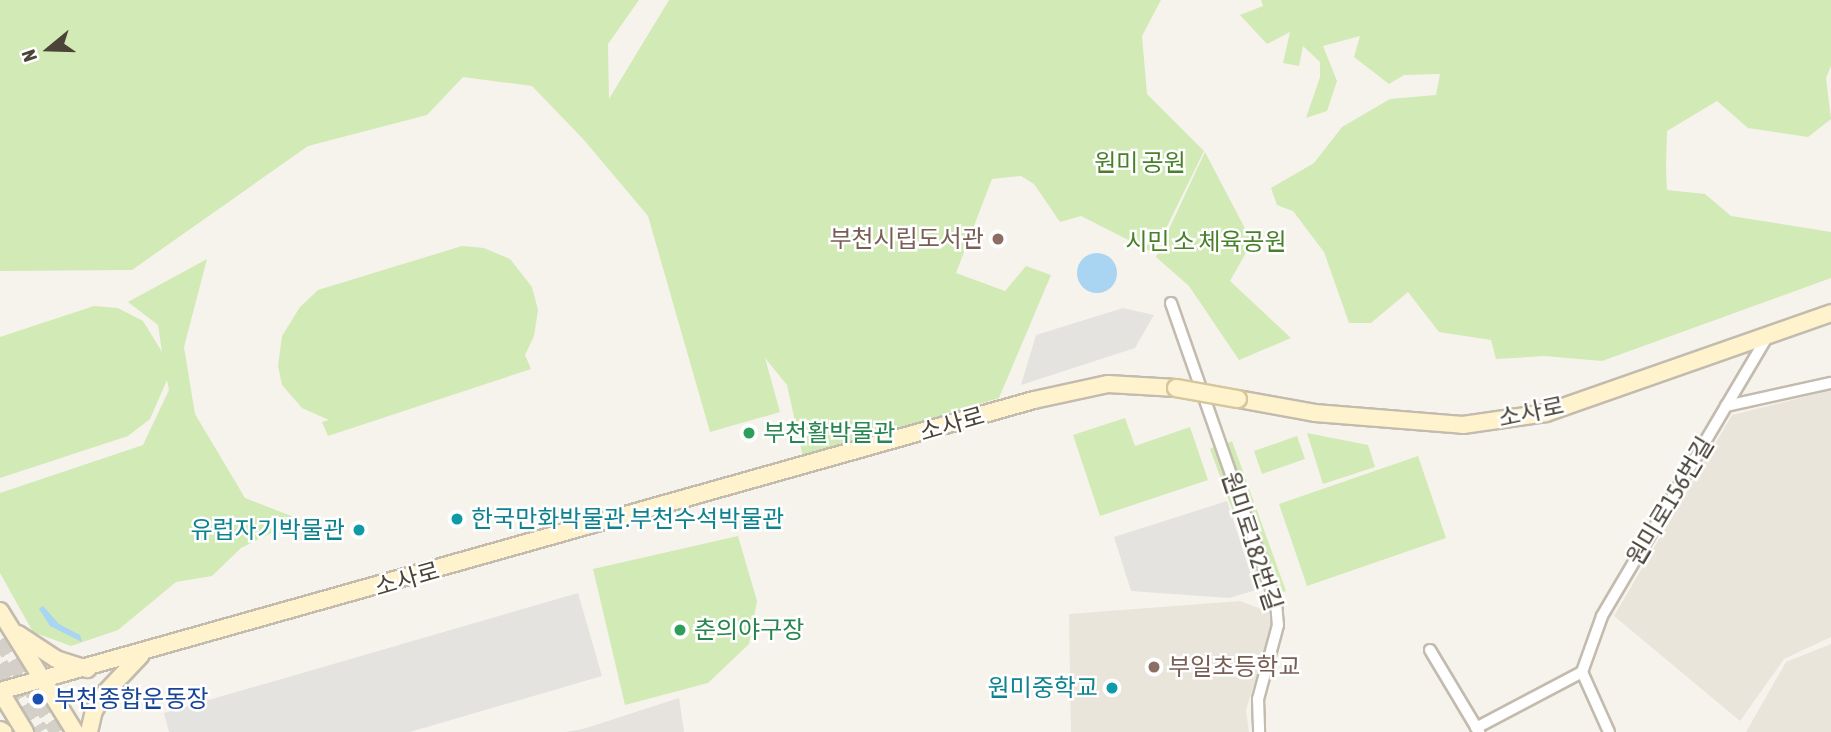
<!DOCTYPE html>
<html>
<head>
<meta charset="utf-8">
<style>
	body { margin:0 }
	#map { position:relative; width:1831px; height:732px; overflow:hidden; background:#f6f3ec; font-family:"Asap Condensed","Noto Sans KR",sans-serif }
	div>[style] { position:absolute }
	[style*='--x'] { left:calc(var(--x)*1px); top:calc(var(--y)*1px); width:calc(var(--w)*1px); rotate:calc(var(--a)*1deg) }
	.residential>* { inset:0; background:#eae5da }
	.industrial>* { inset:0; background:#e6e2dd }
	.green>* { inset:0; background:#d2eab5 }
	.parking>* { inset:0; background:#e5e3e0 }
	.water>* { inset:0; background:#a9d4f2 }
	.round { border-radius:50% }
	.secondary-tunnel>* { height:16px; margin-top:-8px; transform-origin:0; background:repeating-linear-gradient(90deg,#d4d0c8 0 16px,transparent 0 24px) }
	.roads { filter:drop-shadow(2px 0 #c2bbae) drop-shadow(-2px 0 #c2bbae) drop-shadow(0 2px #c2bbae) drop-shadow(0 -2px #c2bbae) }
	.street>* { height:10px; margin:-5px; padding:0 5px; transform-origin:5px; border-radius:5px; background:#fff }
	.secondary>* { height:16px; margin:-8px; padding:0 8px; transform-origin:8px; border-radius:8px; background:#fff3cd }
	.bridges { filter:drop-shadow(2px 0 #d6c79b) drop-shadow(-2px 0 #d6c79b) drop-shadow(0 2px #d6c79b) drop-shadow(0 -2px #d6c79b) }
	.secondary-bridge>* { height:16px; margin:-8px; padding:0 8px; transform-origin:8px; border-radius:8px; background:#fff3cd }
	.dots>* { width:19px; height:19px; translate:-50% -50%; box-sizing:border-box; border:4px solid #fff; border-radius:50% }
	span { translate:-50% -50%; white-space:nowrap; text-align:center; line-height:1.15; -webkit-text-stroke:5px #fff; paint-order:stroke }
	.park-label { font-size:24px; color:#4a7f2a }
	.education-label { font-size:24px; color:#785e54 }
	.right { translate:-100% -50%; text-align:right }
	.left { translate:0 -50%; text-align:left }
	.street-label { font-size:24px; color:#4b4439 }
	.leisure-label { font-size:24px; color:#27864d }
	.culture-label { font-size:24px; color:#0d838f }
	.transit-label { font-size:24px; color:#164399 }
	.north { position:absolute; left:14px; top:14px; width:70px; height:70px; -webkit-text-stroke:5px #fff; paint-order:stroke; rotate:251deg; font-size:19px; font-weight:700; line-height:28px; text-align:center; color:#4b4439 }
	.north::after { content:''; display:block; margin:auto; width:24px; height:32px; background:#4b4439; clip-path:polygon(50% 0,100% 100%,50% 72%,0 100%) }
</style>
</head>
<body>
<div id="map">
	<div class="residential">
		<div style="clip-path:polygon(1831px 390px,1831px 637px,1784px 659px,1740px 721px,1614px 616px,1732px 415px)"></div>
		<div style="clip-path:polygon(1240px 601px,1269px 612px,1271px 629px,1246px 710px,1249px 732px,1071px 732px,1069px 614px)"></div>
		<div style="clip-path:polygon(1831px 644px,1831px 732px,1746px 732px,1786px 662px)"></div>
	</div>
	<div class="industrial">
		<div style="clip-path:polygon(679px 698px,684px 732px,565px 732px,583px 729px)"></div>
	</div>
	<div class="green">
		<div style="clip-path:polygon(0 0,639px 0,608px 44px,609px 99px,669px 0,1161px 0,1142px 36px,1147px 94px,1204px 151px,1154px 253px,1081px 216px,1060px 222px,1034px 184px,1021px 176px,992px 179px,956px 273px,1005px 291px,1026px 266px,1051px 275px,999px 398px,803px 457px,787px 385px,765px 358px,780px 412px,710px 432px,648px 216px,584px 140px,532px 86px,463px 77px,427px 115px,308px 146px,132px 270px,0 271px)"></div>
		<div style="clip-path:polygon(1261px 0,1831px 0,1831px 66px,1826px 78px,1831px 119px,1808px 137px,1748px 128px,1717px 101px,1667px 131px,1666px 168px,1667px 190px,1705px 194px,1731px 216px,1831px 232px,1831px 278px,1602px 361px,1544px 356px,1496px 359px,1491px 340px,1439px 332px,1408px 292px,1371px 323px,1349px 323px,1324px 252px,1293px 211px,1277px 205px,1271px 188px,1314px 163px,1342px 127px,1390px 99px,1436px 95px,1440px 74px,1404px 75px,1389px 84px,1354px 57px,1360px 36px,1323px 46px,1337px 81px,1327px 111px,1306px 118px,1320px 77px,1320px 62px,1303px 46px,1299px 66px,1283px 63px,1290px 32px,1267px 44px,1240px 15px,1263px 6px)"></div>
		<div style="clip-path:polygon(1205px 152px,1252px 242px,1230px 281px,1291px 338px,1239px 360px,1189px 286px,1156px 257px)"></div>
		<div style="clip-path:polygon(462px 246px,484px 248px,510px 259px,532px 287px,538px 310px,534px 336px,525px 355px,531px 369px,328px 436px,322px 422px,329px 420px,302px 408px,282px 385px,278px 366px,282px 336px,300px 307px,318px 290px)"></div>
		<div style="clip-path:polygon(207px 259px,184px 347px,195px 414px,245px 498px,299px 519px,241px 548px,212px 576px,176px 582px,118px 630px,71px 646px,33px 632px,0 573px,0 493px,143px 445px,169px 390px,167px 380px,150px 419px,128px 436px,0 478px,0 337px,94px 306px,118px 308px,143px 321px,162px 352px,158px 325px,128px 302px)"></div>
		<div style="clip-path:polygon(1125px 418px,1135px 446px,1190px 427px,1208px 480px,1100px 516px,1073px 435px)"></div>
		<div style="clip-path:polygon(1307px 433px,1368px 445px,1375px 467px,1323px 484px)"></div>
		<div style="clip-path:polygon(1297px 436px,1305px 459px,1262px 474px,1254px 451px)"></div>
		<div style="clip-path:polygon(1232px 441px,1286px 591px,1279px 593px,1226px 444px)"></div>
		<div style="clip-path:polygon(1216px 446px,1266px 587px,1261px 588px,1210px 449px)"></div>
		<div style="clip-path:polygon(1418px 456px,1446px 538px,1307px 586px,1279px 504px)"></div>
		<div style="clip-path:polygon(738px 536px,757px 601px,749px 644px,708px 683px,625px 705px,593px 569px)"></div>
	</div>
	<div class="parking">
		<div style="clip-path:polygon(1123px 308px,1154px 315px,1135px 348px,1021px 385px,1036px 335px)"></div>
		<div style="clip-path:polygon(1227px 501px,1256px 590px,1229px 598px,1131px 591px,1114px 537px)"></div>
		<div style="clip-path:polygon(578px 593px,602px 676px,410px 732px,169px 732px,164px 713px)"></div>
	</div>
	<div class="water">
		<div class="round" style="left:1077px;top:253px;width:40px;height:40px"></div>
		<div style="clip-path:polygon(43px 606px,59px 624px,80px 635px,82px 642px,50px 626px,39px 609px)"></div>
	</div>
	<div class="secondary-tunnel">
		<div style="--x:0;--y:640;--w:109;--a:57.8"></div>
		<div style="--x:0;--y:664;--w:79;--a:58.9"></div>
	</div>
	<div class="roads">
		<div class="street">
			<div style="--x:1171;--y:303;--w:318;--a:70.7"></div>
			<div style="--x:1276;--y:603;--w:22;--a:85"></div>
			<div style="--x:1278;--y:625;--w:77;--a:105.1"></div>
			<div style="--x:1258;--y:699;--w:33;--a:88"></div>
			<div style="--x:1726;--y:406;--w:107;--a:-12.4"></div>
			<div style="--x:1430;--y:650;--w:96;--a:59.1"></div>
			<div style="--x:1476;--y:728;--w:120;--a:-27.8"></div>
			<div style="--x:1609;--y:732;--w:66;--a:-114.2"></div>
			<div style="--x:1582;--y:672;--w:59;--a:-70.3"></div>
			<div style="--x:1602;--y:616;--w:326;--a:-59.4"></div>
		</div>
		<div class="secondary">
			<div style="--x:1238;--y:399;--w:78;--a:10.3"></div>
			<div style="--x:1315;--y:413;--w:148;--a:4.6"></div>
			<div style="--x:1463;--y:425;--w:84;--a:-8.2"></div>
			<div style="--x:1546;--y:413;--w:302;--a:-19.3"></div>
			<div style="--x:0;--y:611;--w:142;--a:58.2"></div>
			<div style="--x:18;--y:634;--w:45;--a:33.3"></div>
			<div style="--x:56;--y:659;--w:33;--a:18"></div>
			<div style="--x:0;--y:691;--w:1074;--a:-15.72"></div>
			<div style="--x:1034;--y:400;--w:76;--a:-12.2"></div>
			<div style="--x:1108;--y:384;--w:68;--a:3.4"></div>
			<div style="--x:0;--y:691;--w:48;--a:58.6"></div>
			<div style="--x:0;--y:730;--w:4;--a:27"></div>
			<div style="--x:89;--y:732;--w:22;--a:-77"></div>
			<div style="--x:94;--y:711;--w:21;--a:-59"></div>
			<div style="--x:105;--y:693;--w:52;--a:-46.5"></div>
		</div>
	</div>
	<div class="bridges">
		<div class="secondary-bridge">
			<div style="--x:1176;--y:388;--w:63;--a:10.1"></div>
		</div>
	</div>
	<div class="dots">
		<div style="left:998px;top:239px;background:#8d6e63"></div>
		<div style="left:749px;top:433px;background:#2e9e5b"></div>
		<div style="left:457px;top:519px;background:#0f9aa8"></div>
		<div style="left:359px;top:530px;background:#0f9aa8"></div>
		<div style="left:680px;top:630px;background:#2e9e5b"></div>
		<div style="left:1154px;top:667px;background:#8d6e63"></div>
		<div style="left:1112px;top:688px;background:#0f9aa8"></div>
		<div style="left:38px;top:699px;background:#1a4fb4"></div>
	</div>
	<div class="park-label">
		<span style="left:1140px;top:163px">원미 공원</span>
		<span style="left:1206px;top:242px">시민 소 체육공원</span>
	</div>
	<div class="education-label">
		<span class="right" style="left:984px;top:239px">부천시립도서관</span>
		<span class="left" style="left:1168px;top:667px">부일초등학교</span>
	</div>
	<div class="street-label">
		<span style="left:1531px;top:412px;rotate:-12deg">소사로</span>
		<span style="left:952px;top:424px;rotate:-16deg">소사로</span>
		<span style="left:1670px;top:501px;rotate:-59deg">원미로156번길</span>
		<span style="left:1252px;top:541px;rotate:72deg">원미로182번길</span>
		<span style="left:407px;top:579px;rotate:-16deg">소사로</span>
	</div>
	<div class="leisure-label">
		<span class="left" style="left:763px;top:433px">부천활박물관</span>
		<span class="left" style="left:694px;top:630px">춘의야구장</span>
	</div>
	<div class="culture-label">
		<span class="left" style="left:471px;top:519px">한국만화박물관.부천수석박물관</span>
		<span class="right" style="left:345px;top:530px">유럽자기박물관</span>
		<span class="right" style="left:1098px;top:688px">원미중학교</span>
	</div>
	<div class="transit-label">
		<span class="left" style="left:54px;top:699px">부천종합운동장</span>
	</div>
	<div class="north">N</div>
</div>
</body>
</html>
